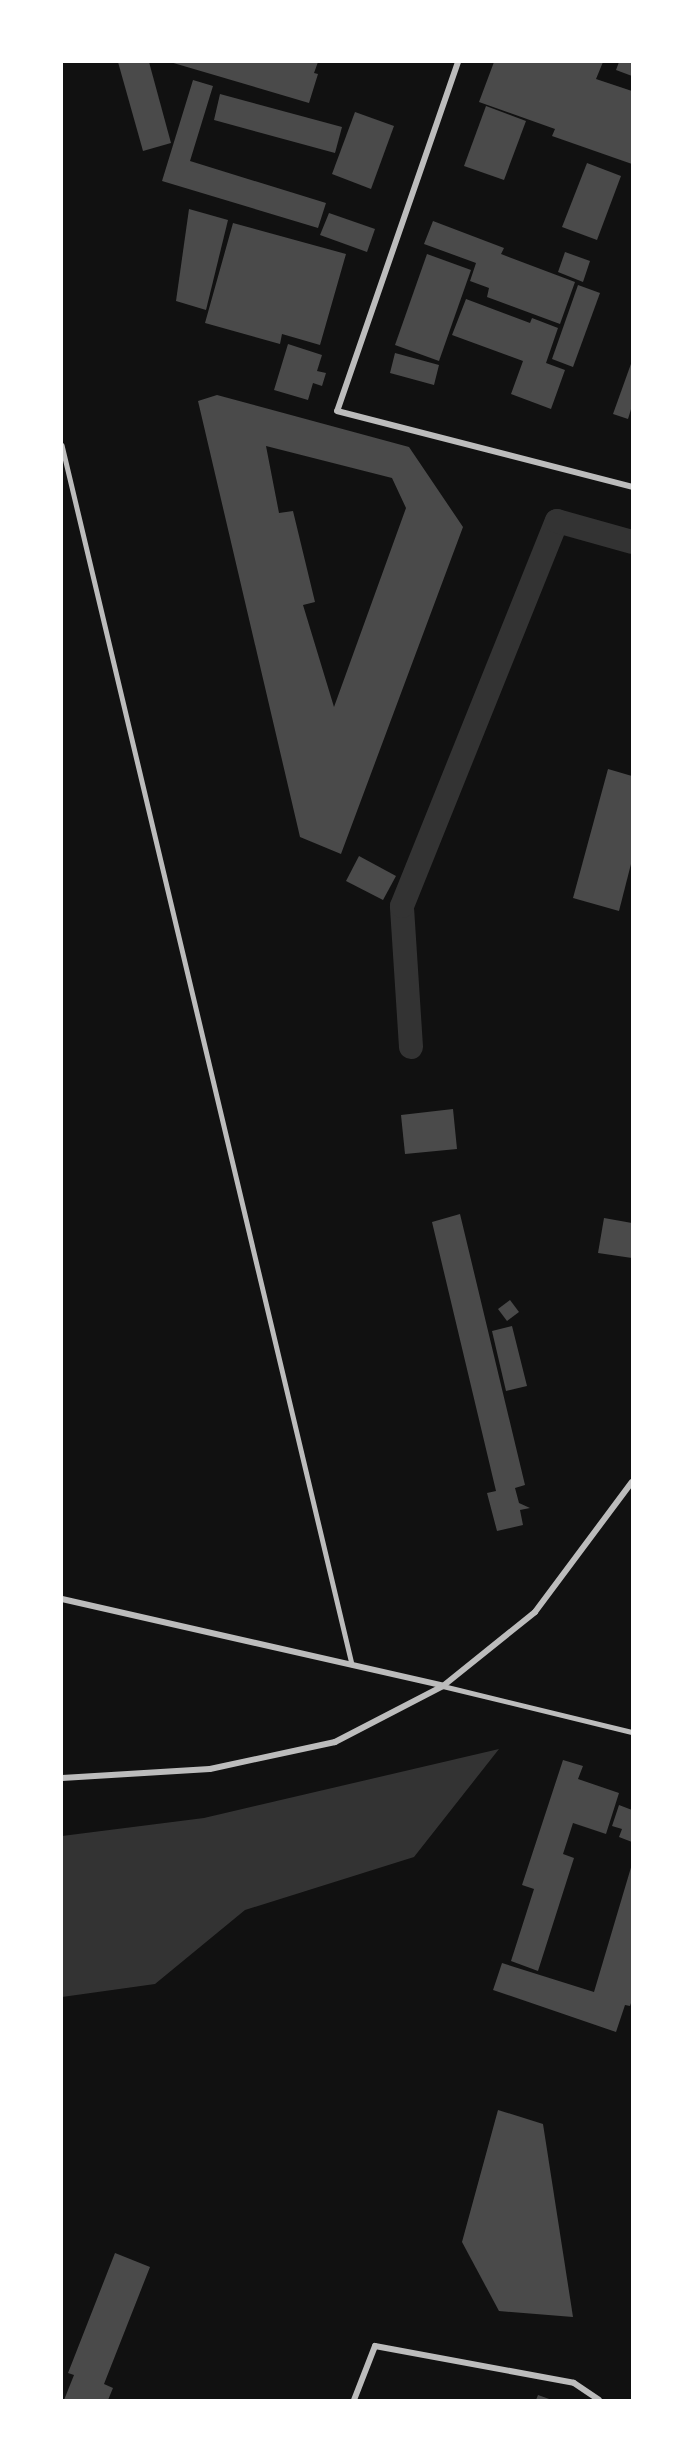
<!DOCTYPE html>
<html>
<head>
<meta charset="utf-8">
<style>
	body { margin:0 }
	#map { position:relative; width:694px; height:2462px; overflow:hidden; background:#111; font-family:Lato,sans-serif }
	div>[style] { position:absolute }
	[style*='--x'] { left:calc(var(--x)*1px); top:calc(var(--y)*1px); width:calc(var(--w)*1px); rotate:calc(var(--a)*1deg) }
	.water>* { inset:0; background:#333 }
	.canal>* { height:24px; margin:-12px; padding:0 12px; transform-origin:12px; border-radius:12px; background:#333 }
	.building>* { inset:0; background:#4a4a4a }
	.service>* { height:4.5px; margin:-2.25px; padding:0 2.25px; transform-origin:2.25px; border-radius:2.25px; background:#bcbcbc }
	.minor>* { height:6px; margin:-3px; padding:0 3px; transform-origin:3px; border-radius:3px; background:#bcbcbc }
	span { translate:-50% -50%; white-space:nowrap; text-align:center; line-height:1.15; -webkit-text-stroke:5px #fff; paint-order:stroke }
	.frame { position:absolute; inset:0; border:63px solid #fff; pointer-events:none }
</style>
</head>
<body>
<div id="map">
	<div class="water">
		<div style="clip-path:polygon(499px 1749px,414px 1857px,245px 1910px,155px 1984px,62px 1997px,62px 1836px,204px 1818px)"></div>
	</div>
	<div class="canal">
		<div style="--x:411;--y:1047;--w:141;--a:-93.7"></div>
		<div style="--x:402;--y:906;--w:415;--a:-68.1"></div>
		<div style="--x:557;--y:521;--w:78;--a:15.6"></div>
	</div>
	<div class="building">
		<div style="clip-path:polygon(118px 62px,149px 62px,171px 143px,143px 151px)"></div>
		<div style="clip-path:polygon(170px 62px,318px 62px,314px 73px,318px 74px,309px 103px)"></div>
		<div style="clip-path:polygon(494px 62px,603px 62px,596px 79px,632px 91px,632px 164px,552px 136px,555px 129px,479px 102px)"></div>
		<div style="clip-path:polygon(619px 62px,632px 62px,632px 76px,616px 70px)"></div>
		<div style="clip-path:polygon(193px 80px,213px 86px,190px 161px,326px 203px,318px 228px,162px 181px)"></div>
		<div style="clip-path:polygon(220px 94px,342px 127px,335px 153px,214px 120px)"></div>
		<div style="clip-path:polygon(486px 106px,526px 121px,504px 180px,464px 166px)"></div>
		<div style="clip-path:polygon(355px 112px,394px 126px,371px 189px,332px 174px)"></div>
		<div style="clip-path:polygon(587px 163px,621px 176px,597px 240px,562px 227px)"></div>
		<div style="clip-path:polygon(189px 209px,228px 220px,206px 310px,176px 301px)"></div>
		<div style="clip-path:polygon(329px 213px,375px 229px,367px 252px,320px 235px)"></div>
		<div style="clip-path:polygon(433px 221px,504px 248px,501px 254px,575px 282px,560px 324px,487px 297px,489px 288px,470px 281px,476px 263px,424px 244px)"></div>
		<div style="clip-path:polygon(233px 223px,346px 254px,320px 345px,282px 334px,280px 344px,205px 323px)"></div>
		<div style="clip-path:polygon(565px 252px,590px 261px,583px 282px,558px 272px)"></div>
		<div style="clip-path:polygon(427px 254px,471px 270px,439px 361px,395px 345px)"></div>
		<div style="clip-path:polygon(578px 285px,600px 293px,573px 367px,552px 359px)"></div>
		<div style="clip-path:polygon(466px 299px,530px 323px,532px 318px,558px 328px,546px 363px,565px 370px,551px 409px,511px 394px,523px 361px,452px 335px)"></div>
		<div style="clip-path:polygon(288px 344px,322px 355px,317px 371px,326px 373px,322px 386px,313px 383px,308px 400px,274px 390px)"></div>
		<div style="clip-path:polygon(395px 353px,439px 365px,434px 385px,390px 373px)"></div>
		<div style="clip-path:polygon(632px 361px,632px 406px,628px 419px,613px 414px)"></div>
		<div style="clip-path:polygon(evenodd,217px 395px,409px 447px,463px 527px,341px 854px,300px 837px,198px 401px,217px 395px,266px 446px,392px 478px,406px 508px,334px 707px,303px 605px,315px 602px,293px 511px,279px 513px,266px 446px)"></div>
		<div style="clip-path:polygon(608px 769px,632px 776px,632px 860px,619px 911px,573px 898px)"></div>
		<div style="clip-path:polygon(359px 856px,396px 876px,383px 900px,346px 881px)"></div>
		<div style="clip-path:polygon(453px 1109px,457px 1149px,405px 1154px,401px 1115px)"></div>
		<div style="clip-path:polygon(460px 1214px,525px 1485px,515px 1488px,519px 1503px,530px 1508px,520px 1510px,523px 1525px,497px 1531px,487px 1493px,496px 1491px,432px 1222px)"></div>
		<div style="clip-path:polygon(604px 1218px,632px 1223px,632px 1258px,598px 1253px)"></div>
		<div style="clip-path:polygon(510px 1300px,519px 1312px,507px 1321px,498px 1309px)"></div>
		<div style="clip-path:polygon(512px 1326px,527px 1386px,506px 1391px,492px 1331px)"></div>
		<div style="clip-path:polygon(563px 1760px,583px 1766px,578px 1779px,619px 1793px,606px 1834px,573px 1823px,563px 1854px,574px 1858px,538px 1971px,511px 1961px,534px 1889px,522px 1885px)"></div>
		<div style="clip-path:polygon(619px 1805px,632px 1810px,632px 1842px,619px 1837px,622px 1829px,612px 1826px)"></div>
		<div style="clip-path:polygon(632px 1864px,632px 2000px,630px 2006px,625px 2005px,616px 2032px,493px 1990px,502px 1963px,594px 1992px)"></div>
		<div style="clip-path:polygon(498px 2110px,543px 2124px,573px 2317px,499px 2311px,462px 2242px)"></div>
		<div style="clip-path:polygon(115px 2253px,150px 2267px,104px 2384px,113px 2388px,108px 2400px,64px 2400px,74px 2375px,68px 2373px)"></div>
		<div style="clip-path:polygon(538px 2395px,552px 2400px,536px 2400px)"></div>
	</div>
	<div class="service">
		<div style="--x:62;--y:445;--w:1253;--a:76.62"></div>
		<div style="--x:443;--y:1686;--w:195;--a:13.7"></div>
	</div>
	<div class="minor">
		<div style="--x:458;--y:62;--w:369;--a:109.1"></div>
		<div style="--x:337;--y:411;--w:305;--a:14.4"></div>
		<div style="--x:62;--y:1599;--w:390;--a:12.8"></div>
		<div style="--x:62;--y:1778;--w:148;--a:-3.5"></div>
		<div style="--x:210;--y:1769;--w:128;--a:-12.2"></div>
		<div style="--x:335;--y:1742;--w:122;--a:-27.4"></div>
		<div style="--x:443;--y:1686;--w:118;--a:-38.8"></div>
		<div style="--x:535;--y:1612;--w:162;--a:-53.3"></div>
		<div style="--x:354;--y:2400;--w:58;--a:-68.7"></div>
		<div style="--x:375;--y:2346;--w:202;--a:10.5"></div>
		<div style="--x:574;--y:2383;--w:30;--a:34"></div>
	</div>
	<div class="frame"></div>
</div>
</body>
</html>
